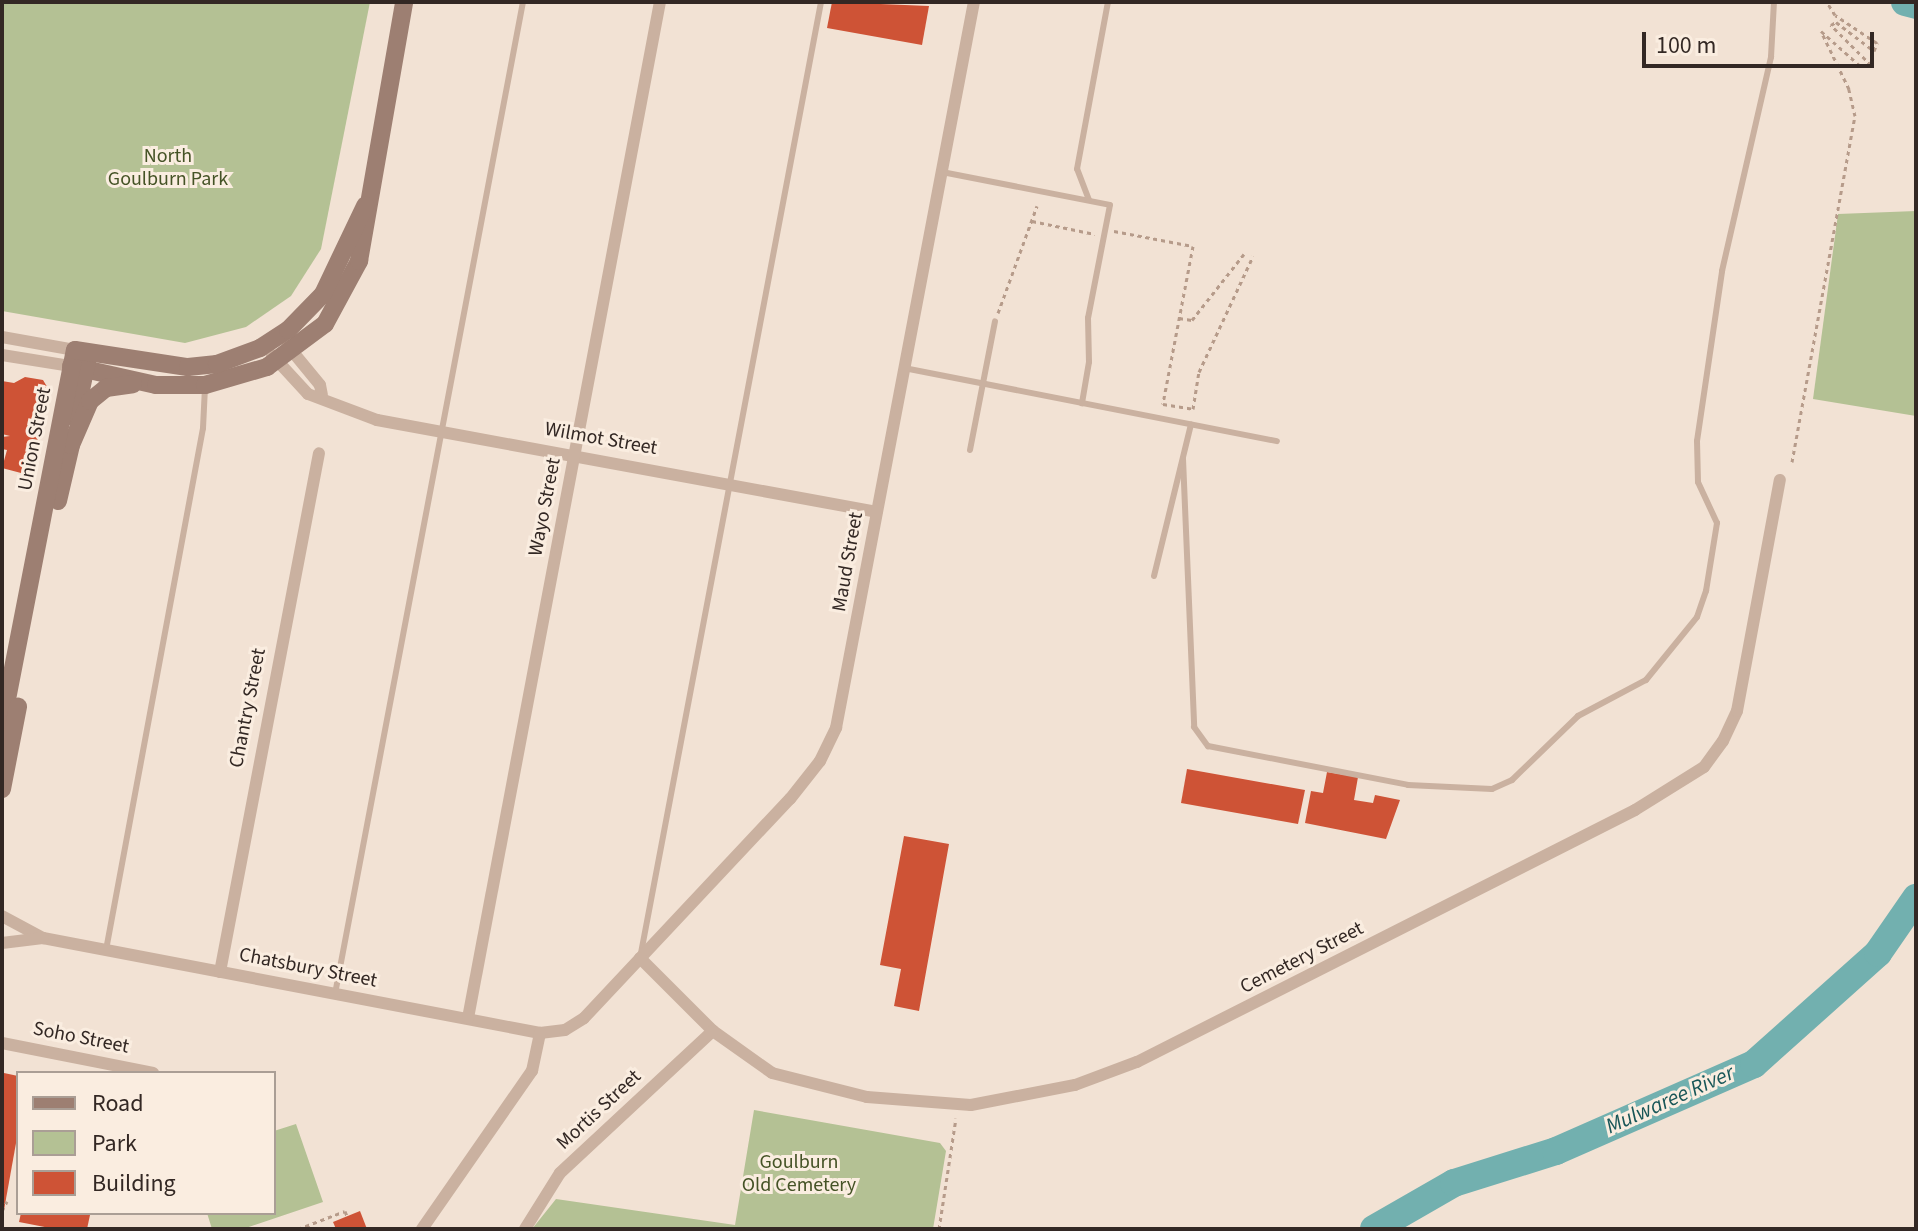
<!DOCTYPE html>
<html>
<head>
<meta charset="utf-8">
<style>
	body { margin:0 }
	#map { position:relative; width:1918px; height:1231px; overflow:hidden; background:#f2e2d4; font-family:"Source Sans 3",sans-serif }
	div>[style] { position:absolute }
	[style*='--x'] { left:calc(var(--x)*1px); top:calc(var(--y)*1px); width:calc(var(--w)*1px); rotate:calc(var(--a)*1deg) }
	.green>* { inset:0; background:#b4c194 }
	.river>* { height:28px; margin:-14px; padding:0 14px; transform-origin:14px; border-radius:14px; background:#72b0af }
	.building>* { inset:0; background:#ce5336 }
	.path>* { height:3px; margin-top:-1.5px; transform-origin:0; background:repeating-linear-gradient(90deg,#b69b8a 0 4px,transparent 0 8px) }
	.service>* { height:6px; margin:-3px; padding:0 3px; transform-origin:3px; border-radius:3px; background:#cab1a0 }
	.minor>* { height:12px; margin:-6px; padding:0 6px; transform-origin:6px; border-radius:6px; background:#cab1a0 }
	.secondary>* { height:18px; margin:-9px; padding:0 9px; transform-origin:9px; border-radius:9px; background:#9d7f72 }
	span { translate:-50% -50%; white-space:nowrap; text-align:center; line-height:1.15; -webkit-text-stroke:6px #faede0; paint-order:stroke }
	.park-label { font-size:20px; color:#455326 }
	.street-label { font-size:20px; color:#332824 }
	.water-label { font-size:22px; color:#185657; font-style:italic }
	.frame { position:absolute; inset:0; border:4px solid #332824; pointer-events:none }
	.legend { position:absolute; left:16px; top:1071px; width:260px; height:144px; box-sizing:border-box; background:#faede0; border:2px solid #aa9e95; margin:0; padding:10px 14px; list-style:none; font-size:24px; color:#332824 }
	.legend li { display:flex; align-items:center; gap:16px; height:40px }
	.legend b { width:40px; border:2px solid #aa9e95 }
	.scale { position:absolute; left:1642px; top:32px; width:232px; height:36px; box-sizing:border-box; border:4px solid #332824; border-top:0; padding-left:10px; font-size:24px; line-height:28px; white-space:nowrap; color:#332824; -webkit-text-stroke:6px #faede0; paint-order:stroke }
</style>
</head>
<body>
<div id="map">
	<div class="green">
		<div style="clip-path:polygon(2px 2px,370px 2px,321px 249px,291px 296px,246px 327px,185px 343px,2px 311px)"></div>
		<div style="clip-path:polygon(1916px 211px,1916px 416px,1813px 399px,1838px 214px)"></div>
		<div style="clip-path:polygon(754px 1110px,940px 1143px,946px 1151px,933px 1229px,532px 1229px,556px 1199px,735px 1225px)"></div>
		<div style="clip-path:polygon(296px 1124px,323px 1202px,243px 1229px,212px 1229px,207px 1213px,274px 1213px,274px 1131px)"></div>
	</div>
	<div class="river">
		<div style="--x:1905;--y:2;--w:11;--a:15"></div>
		<div style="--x:1374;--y:1229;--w:92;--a:-29.9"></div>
		<div style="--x:1454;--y:1183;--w:107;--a:-17.4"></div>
		<div style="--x:1556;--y:1151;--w:216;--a:-23.7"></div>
		<div style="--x:1754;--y:1064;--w:166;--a:-41.8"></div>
		<div style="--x:1878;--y:953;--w:67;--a:-55.4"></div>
	</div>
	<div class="building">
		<div style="clip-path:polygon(832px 2px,929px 6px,922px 45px,827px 28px)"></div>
		<div style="clip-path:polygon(25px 377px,43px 380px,49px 390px,36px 458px,24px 455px,21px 473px,2px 468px,7px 450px,2px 449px,2px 437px,10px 436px,2px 434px,2px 381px,14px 383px)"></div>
		<div style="clip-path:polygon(1187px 769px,1305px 790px,1298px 824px,1181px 803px)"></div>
		<div style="clip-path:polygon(1327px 772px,1358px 777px,1354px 800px,1373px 803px,1375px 795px,1400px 800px,1386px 839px,1305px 823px,1311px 791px,1323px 793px)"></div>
		<div style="clip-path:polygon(904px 836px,949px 844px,919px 1011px,894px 1006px,901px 969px,880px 965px)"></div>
		<div style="clip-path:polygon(4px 1073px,18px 1076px,18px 1132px,4px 1210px)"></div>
		<div style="clip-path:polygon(360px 1211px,367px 1229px,336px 1229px,333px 1222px)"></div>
		<div style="clip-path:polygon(21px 1213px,81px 1213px,90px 1215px,87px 1229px,55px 1229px,19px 1222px)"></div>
	</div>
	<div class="path">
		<div style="--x:1032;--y:221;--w:64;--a:11.7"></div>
		<div style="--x:1114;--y:231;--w:80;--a:10.8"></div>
		<div style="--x:1193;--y:246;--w:161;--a:100.8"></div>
		<div style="--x:1163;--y:404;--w:30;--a:9"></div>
		<div style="--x:998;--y:313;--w:114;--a:-70"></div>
		<div style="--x:1179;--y:318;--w:13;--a:9"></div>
		<div style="--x:1192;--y:320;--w:84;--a:-51.8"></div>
		<div style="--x:1193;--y:409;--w:37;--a:-81"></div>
		<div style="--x:1199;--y:372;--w:128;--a:-65"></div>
		<div style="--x:1792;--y:462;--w:352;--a:-79.7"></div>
		<div style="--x:1855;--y:116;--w:28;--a:-103"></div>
		<div style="--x:1849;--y:89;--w:64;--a:-115.8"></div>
		<div style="--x:1821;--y:31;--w:51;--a:41.8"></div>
		<div style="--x:1859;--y:65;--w:12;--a:0"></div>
		<div style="--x:1871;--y:65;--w:57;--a:-135"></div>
		<div style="--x:1831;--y:25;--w:6;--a:-31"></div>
		<div style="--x:1836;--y:22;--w:48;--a:37.3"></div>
		<div style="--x:1874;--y:51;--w:9;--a:-69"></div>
		<div style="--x:1877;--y:43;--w:50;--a:-146.3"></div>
		<div style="--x:1835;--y:15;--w:15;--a:-122"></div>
		<div style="--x:2;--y:1211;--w:11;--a:-63"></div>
		<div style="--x:298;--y:1229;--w:50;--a:-21"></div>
		<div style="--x:345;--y:1211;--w:5;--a:68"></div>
		<div style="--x:939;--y:1229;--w:112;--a:-81.3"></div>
	</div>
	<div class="service">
		<div style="--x:942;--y:172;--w:171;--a:11.1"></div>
		<div style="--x:1110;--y:205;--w:115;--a:101"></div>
		<div style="--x:1088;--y:318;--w:44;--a:88.7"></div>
		<div style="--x:1089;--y:362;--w:42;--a:99.7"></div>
		<div style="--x:1089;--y:200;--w:33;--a:-111"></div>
		<div style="--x:1077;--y:169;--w:170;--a:-79.5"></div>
		<div style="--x:904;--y:368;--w:380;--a:11.1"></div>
		<div style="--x:970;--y:450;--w:131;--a:-79"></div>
		<div style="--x:1183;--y:459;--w:268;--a:87.6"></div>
		<div style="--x:1194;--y:727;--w:24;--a:54"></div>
		<div style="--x:1208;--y:746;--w:204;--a:11"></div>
		<div style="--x:1408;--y:785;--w:84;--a:2.7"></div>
		<div style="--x:1492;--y:789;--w:22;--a:-24"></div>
		<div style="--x:1512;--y:780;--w:92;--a:-44.1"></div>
		<div style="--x:1578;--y:716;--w:77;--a:-27.9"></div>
		<div style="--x:1646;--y:680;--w:81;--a:-51"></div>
		<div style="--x:1697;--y:617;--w:28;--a:-71"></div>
		<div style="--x:1706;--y:591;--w:69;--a:-80.8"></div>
		<div style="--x:1717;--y:523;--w:45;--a:-114.9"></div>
		<div style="--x:1698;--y:482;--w:41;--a:-91.4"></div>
		<div style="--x:1697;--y:441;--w:172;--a:-81.6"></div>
		<div style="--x:1722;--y:271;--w:220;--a:-77.1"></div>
		<div style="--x:1771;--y:57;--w:55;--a:-86.9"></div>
		<div style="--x:1154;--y:576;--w:156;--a:-76.3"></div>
		<div style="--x:106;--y:950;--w:531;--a:-79.47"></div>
		<div style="--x:203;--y:428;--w:41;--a:-87.2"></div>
		<div style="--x:641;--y:953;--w:968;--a:-79.28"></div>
		<div style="--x:335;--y:994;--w:1010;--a:-79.27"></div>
	</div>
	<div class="minor">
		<div style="--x:2;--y:337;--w:74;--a:10.1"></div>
		<div style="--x:288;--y:346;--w:50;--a:50.6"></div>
		<div style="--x:320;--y:385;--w:10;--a:79"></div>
		<div style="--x:2;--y:355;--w:70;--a:9.1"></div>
		<div style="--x:272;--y:355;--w:53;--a:47.3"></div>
		<div style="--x:308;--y:394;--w:74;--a:20.6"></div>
		<div style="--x:377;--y:420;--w:508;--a:10.43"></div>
		<div style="--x:2;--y:916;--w:47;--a:28.2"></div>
		<div style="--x:43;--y:938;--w:506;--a:10.82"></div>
		<div style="--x:540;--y:1033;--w:25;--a:-7"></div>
		<div style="--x:565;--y:1030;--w:22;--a:-32"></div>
		<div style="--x:584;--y:1018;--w:301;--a:-46.8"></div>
		<div style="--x:790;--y:799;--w:48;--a:-51.7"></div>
		<div style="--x:820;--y:761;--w:37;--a:-64"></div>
		<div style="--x:836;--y:728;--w:739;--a:-79.24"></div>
		<div style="--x:2;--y:943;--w:41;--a:-7"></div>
		<div style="--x:640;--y:958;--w:103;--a:45"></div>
		<div style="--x:713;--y:1031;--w:72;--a:35.4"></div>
		<div style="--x:772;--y:1073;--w:98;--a:14.2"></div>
		<div style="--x:867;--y:1097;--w:104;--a:4.4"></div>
		<div style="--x:971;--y:1105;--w:106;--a:-10.9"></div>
		<div style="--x:1075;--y:1085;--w:66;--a:-20.4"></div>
		<div style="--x:1137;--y:1062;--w:558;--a:-26.84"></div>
		<div style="--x:1635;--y:810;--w:81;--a:-31.9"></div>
		<div style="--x:1704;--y:767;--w:32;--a:-54"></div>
		<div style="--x:1723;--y:741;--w:33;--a:-65"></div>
		<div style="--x:1737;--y:711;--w:235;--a:-79.5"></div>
		<div style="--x:220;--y:972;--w:528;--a:-79.2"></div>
		<div style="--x:468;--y:1018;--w:1034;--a:-79.3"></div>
		<div style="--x:2;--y:1043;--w:154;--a:11.2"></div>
		<div style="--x:422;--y:1229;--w:193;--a:-55.2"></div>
		<div style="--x:532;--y:1071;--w:39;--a:-78"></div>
		<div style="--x:525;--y:1229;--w:66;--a:-58"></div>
		<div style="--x:560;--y:1173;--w:209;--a:-42.9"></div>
	</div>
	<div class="secondary">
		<div style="--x:71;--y:366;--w:87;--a:12.6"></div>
		<div style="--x:156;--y:385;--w:49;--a:0"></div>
		<div style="--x:205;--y:385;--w:65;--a:-16.2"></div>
		<div style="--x:267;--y:367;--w:72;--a:-36.6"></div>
		<div style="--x:325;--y:324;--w:72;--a:-61.6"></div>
		<div style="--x:359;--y:261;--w:263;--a:-80.1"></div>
		<div style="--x:75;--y:418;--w:62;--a:-78"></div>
		<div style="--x:58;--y:501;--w:57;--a:-76.9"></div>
		<div style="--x:71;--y:445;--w:48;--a:-66.6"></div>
		<div style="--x:90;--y:401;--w:21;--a:-39"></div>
		<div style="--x:106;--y:388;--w:27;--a:-8"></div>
		<div style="--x:2;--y:725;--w:382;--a:-79"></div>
		<div style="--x:75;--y:350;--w:114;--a:8.6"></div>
		<div style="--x:188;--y:367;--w:29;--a:-6"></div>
		<div style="--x:217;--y:364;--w:46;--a:-20.4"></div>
		<div style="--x:260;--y:348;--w:33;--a:-33"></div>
		<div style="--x:288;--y:330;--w:50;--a:-45.8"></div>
		<div style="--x:323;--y:294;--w:98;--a:-64.5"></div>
		<div style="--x:2;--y:789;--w:84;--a:-79"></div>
	</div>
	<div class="park-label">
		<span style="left:168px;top:168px">North<br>Goulburn Park</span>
		<span style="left:799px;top:1174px">Goulburn<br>Old Cemetery</span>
	</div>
	<div class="street-label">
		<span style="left:35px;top:439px;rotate:-79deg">Union Street</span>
		<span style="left:601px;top:439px;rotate:10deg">Wilmot Street</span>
		<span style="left:545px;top:507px;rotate:-79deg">Wayo Street</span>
		<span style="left:848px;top:562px;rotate:-80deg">Maud Street</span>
		<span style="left:248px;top:708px;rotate:-79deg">Chantry Street</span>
		<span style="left:1302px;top:958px;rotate:-27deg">Cemetery Street</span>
		<span style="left:308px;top:968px;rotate:11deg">Chatsbury Street</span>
		<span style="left:81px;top:1038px;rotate:11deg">Soho Street</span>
		<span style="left:599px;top:1110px;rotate:-43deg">Mortis Street</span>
	</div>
	<div class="water-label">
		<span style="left:1670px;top:1100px;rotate:-24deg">Mulwaree River</span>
	</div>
	<div class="frame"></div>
	<ul class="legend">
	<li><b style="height:10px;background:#9d7f72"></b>Road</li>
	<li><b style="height:22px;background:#b4c194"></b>Park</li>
	<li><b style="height:22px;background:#ce5336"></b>Building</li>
	</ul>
	<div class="scale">100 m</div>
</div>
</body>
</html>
